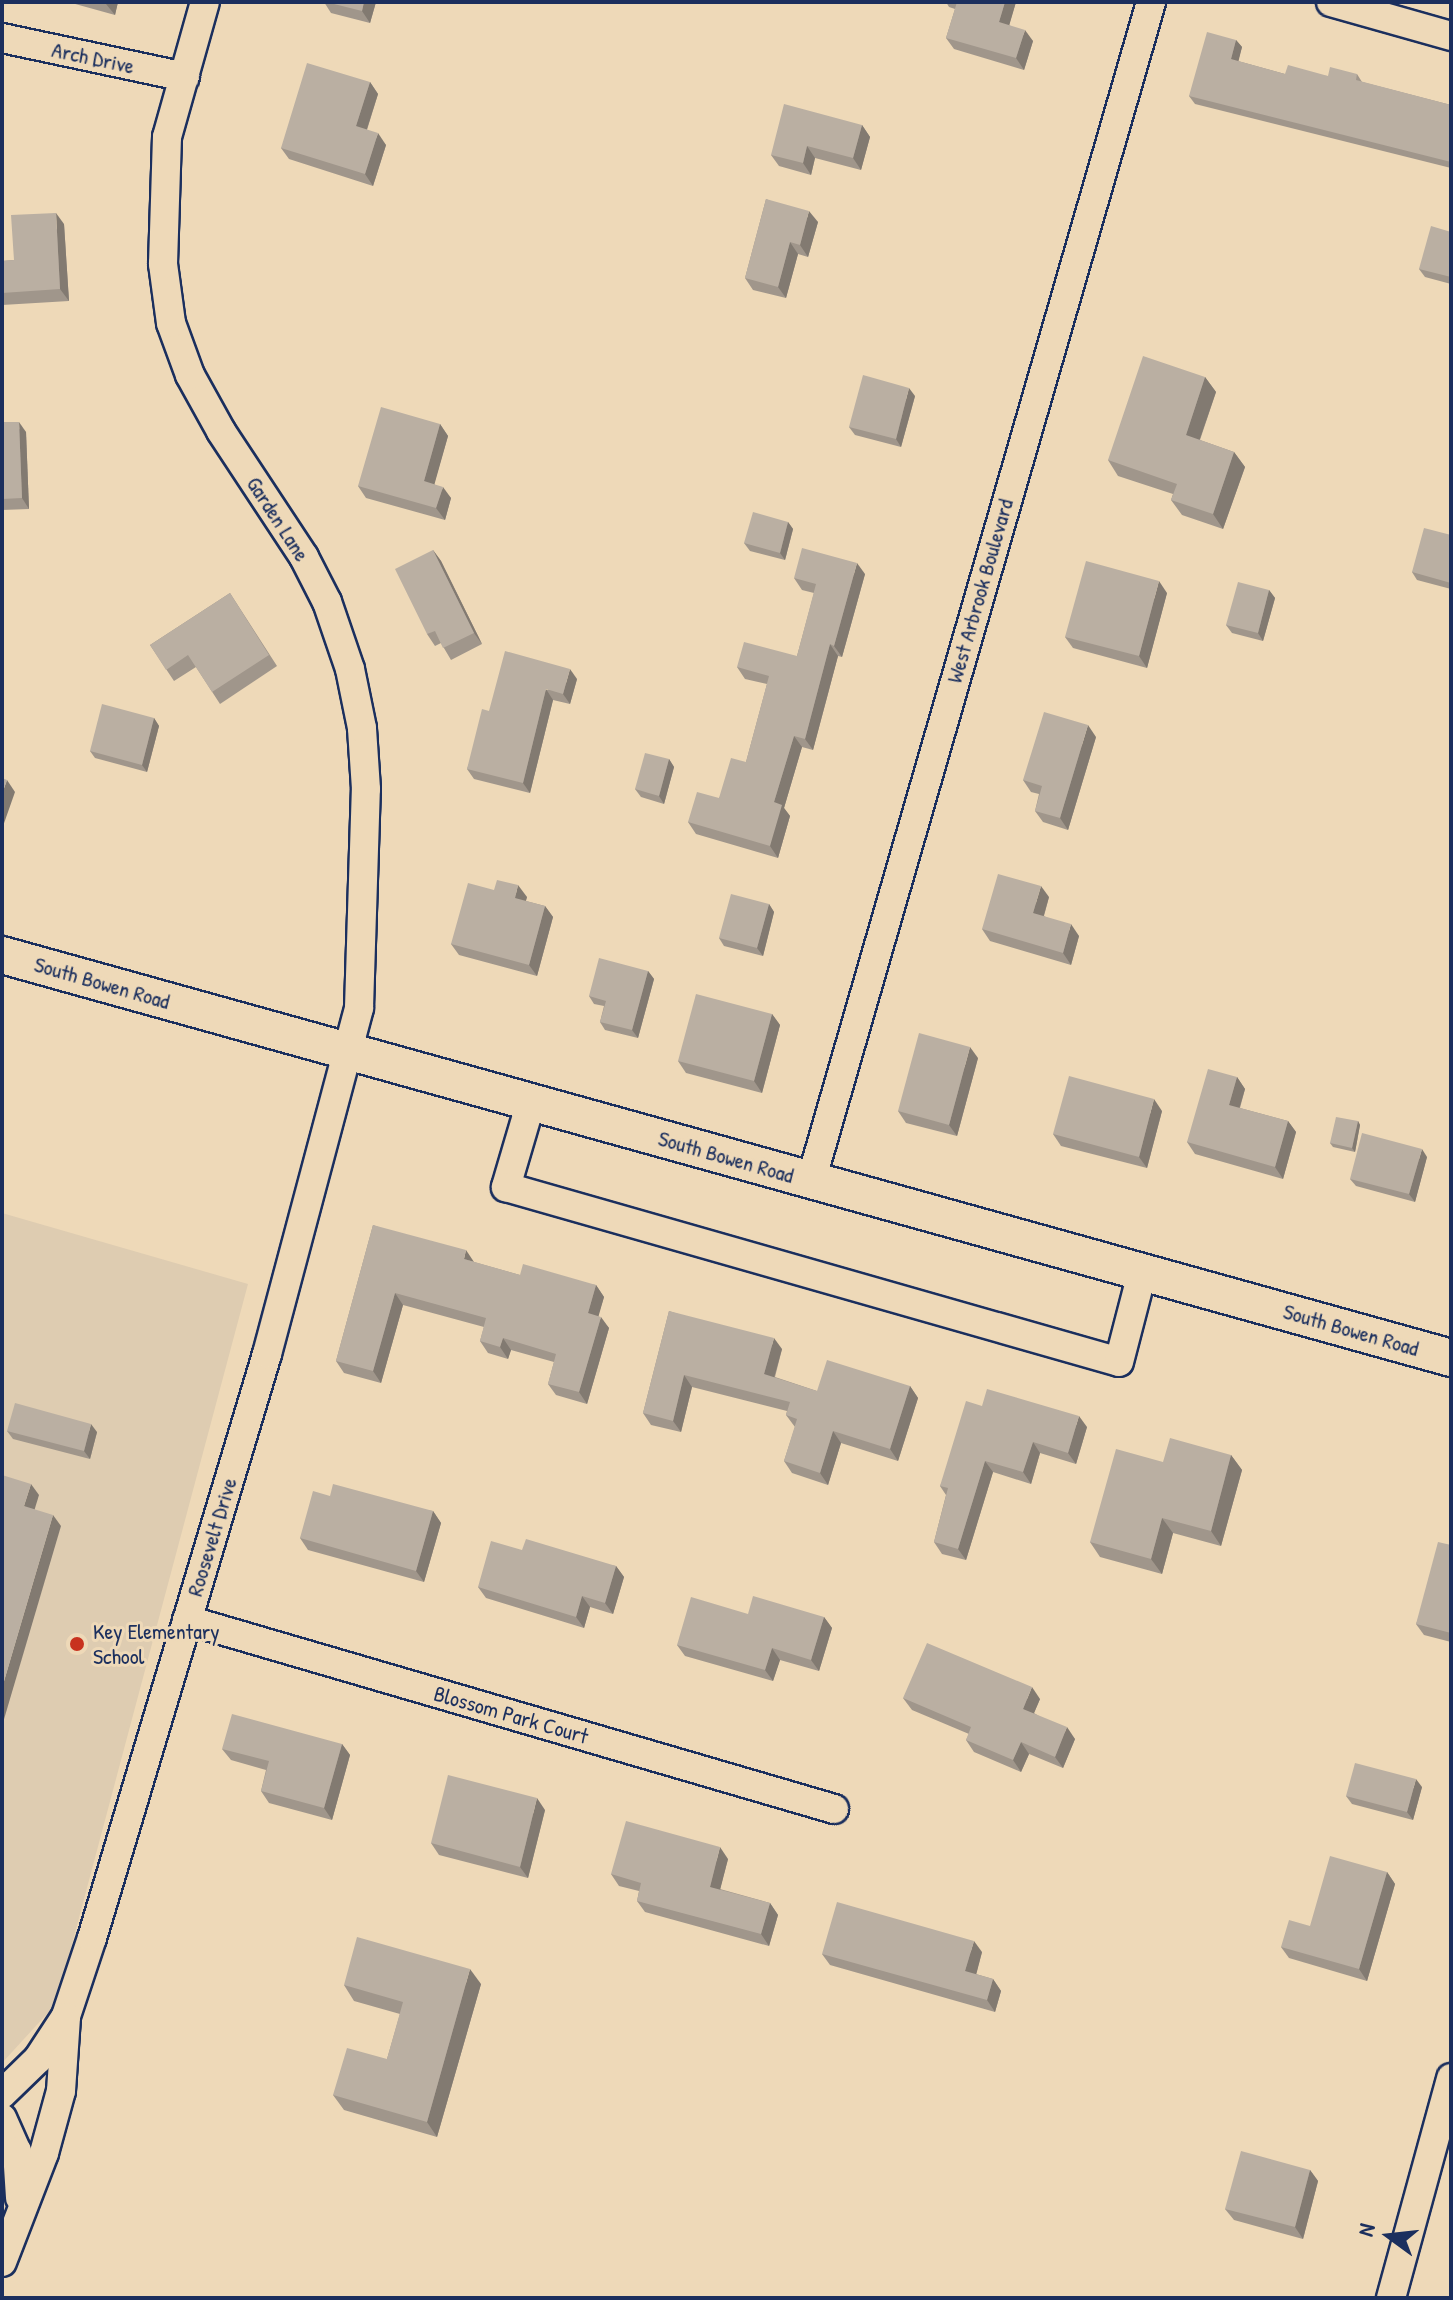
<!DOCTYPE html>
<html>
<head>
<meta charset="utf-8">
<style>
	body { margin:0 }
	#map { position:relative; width:1453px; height:2300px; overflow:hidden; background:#eed9b8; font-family:"Patrick Hand",sans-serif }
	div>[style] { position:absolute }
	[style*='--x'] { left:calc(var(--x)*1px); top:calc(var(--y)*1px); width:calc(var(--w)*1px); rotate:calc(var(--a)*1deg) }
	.built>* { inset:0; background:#deccb1 }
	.roads { filter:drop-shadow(2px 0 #1b2f5e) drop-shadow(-2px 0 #1b2f5e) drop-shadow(0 2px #1b2f5e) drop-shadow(0 -2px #1b2f5e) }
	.minor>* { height:28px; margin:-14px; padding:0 14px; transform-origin:14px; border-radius:14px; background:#eed9b8 }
	.major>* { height:36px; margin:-18px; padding:0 18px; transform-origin:18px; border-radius:18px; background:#eed9b8 }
	.wall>* { inset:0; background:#a0968b }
	.shaded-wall>* { inset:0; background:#827a71 }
	.building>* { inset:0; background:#baafa2 }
	.dots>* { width:22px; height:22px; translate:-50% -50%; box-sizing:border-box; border:4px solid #eed9b8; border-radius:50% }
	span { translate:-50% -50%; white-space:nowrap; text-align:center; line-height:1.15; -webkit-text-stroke:6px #eed9b8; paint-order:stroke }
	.street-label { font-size:22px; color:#1b2f5e }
	.poi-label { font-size:22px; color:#1b2f5e }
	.left { translate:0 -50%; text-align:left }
	.frame { position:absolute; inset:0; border:4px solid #1b2f5e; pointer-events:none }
	.north { position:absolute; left:1349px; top:2196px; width:80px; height:80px; -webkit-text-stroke:6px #eed9b8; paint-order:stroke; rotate:285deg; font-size:22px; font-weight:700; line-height:32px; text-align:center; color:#1b2f5e }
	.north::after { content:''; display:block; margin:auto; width:28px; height:36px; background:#1b2f5e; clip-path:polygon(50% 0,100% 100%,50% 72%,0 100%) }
</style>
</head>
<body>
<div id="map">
	<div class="built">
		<div style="clip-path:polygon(2px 1213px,248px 1284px,56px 2004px,2px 2063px)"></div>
	</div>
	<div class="roads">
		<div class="minor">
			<div style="--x:1331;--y:2;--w:125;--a:15.8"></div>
			<div style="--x:2;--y:38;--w:187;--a:12"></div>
			<div style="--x:531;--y:1102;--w:89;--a:106.4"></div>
			<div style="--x:506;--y:1187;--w:637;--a:15.93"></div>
			<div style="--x:1119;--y:1362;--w:92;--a:-75.5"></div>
			<div style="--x:811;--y:1181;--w:1227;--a:-73.91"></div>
			<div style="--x:187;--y:1620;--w:674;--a:16.28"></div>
			<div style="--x:2;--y:2094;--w:50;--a:-44.2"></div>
			<div style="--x:38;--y:2059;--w:51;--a:-56.9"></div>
			<div style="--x:66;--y:2016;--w:82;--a:-71.6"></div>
			<div style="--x:92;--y:1938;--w:610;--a:-73.32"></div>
			<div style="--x:267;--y:1354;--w:358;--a:-75.1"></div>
			<div style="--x:359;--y:1008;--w:219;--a:-88.2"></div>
			<div style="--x:366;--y:789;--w:61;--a:-93.8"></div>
			<div style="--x:362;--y:728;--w:60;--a:-101.5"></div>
			<div style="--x:350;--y:669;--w:71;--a:-108.9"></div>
			<div style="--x:327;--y:602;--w:51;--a:-117.1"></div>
			<div style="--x:304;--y:557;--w:151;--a:-123.4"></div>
			<div style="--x:221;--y:431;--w:64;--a:-119"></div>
			<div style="--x:190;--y:375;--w:55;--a:-110.1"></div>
			<div style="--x:171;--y:323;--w:60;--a:-97.7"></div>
			<div style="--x:163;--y:264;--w:127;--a:-88.2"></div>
			<div style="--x:167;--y:137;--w:140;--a:-74.3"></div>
			<div style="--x:2;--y:2118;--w:36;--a:66"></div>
			<div style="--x:17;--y:2151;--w:47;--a:86.3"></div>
			<div style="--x:2;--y:2262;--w:117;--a:-68.9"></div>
			<div style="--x:44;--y:2153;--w:64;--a:-74.7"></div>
			<div style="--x:61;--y:2091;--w:74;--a:-86.1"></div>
			<div style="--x:1391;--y:2298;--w:228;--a:-74.7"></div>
		</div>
		<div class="major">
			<div style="--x:2;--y:955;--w:1504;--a:15.54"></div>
		</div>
	</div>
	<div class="wall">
		<div style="clip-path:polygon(68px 2px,118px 2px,115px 15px)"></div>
		<div style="clip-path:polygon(324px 2px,376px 2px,370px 23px,331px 13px)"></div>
		<div style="clip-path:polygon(946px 2px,1016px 2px,1009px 25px,1033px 41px,1024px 70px,954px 49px,946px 38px,955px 9px,949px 7px)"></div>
		<div style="clip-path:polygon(1236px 40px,1242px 47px,1238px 61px,1285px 74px,1328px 76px,1357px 74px,1362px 82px,1451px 105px,1451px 168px,1195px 104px,1189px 96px)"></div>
		<div style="clip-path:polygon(370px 82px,378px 94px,367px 130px,386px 145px,373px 186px,289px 159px,281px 148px)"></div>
		<div style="clip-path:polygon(862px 125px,870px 137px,861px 170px,815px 158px,811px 175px,779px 166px,771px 155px)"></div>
		<div style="clip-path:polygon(766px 199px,818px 222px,808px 257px,798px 254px,786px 298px,753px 290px,745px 278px)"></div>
		<div style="clip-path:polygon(64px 224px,69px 301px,2px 305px,2px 261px,14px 260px)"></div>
		<div style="clip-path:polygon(1451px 232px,1451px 284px,1425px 277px,1419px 269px)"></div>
		<div style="clip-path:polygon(1205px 377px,1216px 392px,1200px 440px,1234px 452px,1245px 467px,1223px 529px,1182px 515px,1171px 500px,1173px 494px,1118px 476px,1108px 460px)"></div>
		<div style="clip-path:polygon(915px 396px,901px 447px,855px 435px,849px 427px)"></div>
		<div style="clip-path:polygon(2px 422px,26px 432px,29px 509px,2px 510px)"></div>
		<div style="clip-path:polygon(440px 424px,448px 436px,434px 484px,451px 498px,445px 520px,366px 498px,358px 486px)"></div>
		<div style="clip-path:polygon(788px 522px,793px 529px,785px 560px,750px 551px,744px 543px)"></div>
		<div style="clip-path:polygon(1451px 535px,1451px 589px,1417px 580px,1412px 572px)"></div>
		<div style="clip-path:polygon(433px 550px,441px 561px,482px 644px,451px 660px,441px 643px,435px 646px,427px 634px)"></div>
		<div style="clip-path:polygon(865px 574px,842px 657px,838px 656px,813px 750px,802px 747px,784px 808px,790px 816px,778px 858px,696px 834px,688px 822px,719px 798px,746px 762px,767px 684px,745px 679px,737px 667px,797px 656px,814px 593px,802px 590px,794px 578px)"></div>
		<div style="clip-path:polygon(1269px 590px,1275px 598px,1263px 641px,1232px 633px,1226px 625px)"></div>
		<div style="clip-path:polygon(230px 593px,277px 666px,220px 704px,196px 667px,174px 681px,150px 645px)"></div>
		<div style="clip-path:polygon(1167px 593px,1147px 668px,1073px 648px,1065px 637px)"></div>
		<div style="clip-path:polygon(577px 679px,570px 704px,553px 700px,530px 793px,474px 779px,467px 769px,489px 711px)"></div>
		<div style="clip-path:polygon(154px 718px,159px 726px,147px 772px,95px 758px,90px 751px)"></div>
		<div style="clip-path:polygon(1096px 737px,1068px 830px,1043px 822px,1035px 811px,1039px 794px,1031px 792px,1023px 780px)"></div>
		<div style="clip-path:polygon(669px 759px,674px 767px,664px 804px,641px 797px,635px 789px)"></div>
		<div style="clip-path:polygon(494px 890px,527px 897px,526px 901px,545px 906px,553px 917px,537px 976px,459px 955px,451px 944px)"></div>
		<div style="clip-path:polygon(1049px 897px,1044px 916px,1079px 936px,1071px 965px,990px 941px,982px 929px)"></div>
		<div style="clip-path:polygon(769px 904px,774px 912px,763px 956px,724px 946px,719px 938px)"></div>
		<div style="clip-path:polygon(648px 971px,654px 979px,638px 1038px,605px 1030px,600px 1022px,604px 1006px,594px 1004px,589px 996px)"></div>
		<div style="clip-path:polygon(772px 1014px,780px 1025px,762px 1093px,686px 1073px,678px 1061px)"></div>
		<div style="clip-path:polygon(978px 1058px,957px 1136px,906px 1123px,898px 1111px)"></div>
		<div style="clip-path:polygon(1237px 1077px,1245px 1089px,1240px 1108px,1288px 1121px,1296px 1132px,1283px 1179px,1195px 1154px,1187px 1142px)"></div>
		<div style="clip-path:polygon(1162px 1111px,1147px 1168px,1061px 1146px,1053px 1134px)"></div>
		<div style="clip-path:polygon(1358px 1121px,1360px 1125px,1355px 1152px,1333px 1147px,1330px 1143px)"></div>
		<div style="clip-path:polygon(1427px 1157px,1415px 1202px,1356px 1186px,1350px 1179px)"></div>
		<div style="clip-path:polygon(373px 1225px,474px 1262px,520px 1275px,596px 1285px,604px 1297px,598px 1316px,609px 1328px,587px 1404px,556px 1395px,548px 1384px,554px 1362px,511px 1350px,508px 1359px,488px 1353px,480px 1341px,484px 1327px,403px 1305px,381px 1383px,344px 1373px,336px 1361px)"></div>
		<div style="clip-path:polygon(669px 1311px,782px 1349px,775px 1377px,817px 1391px,910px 1386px,918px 1398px,898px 1461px,841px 1443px,828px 1485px,792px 1473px,784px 1461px,795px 1427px,786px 1415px,787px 1411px,692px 1387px,681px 1432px,651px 1425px,643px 1413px)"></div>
		<div style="clip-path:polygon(982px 1406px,1087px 1427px,1076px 1464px,1040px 1453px,1031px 1484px,993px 1472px,966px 1560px,942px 1554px,934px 1542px,946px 1495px,940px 1486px)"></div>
		<div style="clip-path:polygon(7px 1431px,97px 1432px,90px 1459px,13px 1439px)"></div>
		<div style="clip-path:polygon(1231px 1455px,1242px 1470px,1221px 1546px,1173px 1533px,1162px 1574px,1100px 1557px,1090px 1542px)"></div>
		<div style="clip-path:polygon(330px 1496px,433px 1511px,441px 1523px,424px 1582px,308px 1550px,300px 1538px)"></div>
		<div style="clip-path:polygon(1451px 1545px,1451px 1642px,1424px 1635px,1416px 1624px)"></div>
		<div style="clip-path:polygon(522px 1550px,616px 1566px,624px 1577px,613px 1614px,590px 1607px,584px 1628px,486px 1598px,478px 1587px)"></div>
		<div style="clip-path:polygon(748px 1614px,824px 1617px,832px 1628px,819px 1671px,780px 1660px,773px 1681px,685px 1656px,677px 1645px)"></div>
		<div style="clip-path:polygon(903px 1698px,1040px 1699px,1034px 1713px,1075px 1739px,1063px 1768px,1029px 1754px,1021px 1772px,974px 1752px,966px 1740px,969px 1734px,912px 1710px)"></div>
		<div style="clip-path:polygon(342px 1744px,350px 1755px,332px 1820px,269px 1803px,261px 1791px,266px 1770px,231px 1760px,222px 1749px)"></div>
		<div style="clip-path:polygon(1422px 1787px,1413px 1820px,1352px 1804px,1346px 1796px)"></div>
		<div style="clip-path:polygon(545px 1810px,528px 1878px,439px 1855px,431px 1843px)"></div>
		<div style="clip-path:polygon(728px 1859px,720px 1889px,770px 1903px,778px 1915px,769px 1946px,645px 1912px,637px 1901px,639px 1891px,619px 1886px,611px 1874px)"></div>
		<div style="clip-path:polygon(1387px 1872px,1395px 1884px,1367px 1981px,1289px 1958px,1281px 1947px)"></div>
		<div style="clip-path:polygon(982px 1952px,976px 1974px,993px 1979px,1001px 1991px,995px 2012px,830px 1965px,822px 1954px)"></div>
		<div style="clip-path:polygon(481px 1984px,437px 2137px,344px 2110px,333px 2095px,387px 2059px,400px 2014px,354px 2001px,344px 1985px)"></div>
		<div style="clip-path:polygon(1310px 2170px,1318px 2181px,1303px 2239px,1234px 2220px,1225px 2209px)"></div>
	</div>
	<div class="shaded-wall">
		<div style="clip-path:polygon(107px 2px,118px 2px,115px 15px,106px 4px)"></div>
		<div style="clip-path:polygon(364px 2px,376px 2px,370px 23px,362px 11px)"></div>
		<div style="clip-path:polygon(1005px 2px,1016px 2px,1007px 33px,999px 22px)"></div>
		<div style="clip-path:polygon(1025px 30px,1033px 41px,1024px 70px,1016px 58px)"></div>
		<div style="clip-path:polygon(1236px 40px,1242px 47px,1237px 67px,1231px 59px)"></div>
		<div style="clip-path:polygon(370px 82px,378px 94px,364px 138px,356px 126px)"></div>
		<div style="clip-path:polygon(862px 125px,870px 137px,861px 170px,853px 158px)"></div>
		<div style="clip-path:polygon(378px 133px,386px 145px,373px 186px,365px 174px)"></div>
		<div style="clip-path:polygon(807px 146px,815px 158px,811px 175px,803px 163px)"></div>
		<div style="clip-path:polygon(809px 211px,818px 222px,808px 257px,800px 245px)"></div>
		<div style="clip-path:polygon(56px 213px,64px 224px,69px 301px,60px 289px)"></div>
		<div style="clip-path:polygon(790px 242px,798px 254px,786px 298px,778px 287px)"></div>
		<div style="clip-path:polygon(1205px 377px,1216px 392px,1196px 450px,1186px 435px)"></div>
		<div style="clip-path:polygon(909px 388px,915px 396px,901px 447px,896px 439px)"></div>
		<div style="clip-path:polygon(19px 422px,26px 432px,29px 509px,22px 498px)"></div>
		<div style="clip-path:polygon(440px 424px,448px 436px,432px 493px,424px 481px)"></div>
		<div style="clip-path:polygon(1234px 452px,1245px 467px,1223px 529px,1213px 514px)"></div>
		<div style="clip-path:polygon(443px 487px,451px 498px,445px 520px,436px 508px)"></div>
		<div style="clip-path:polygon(788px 522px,793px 529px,785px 560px,780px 553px)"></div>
		<div style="clip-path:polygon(433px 550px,441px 561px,482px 644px,474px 633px)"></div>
		<div style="clip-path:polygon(857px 563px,865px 574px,842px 657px,834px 646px)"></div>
		<div style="clip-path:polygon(1159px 581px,1167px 593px,1147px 668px,1139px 656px)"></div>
		<div style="clip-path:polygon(1269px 590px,1275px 598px,1263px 641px,1258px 633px)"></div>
		<div style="clip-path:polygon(830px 644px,838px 656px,813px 750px,805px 739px)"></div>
		<div style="clip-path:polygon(570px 669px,577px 679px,570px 704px,563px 694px)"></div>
		<div style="clip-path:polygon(546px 689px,553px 700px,530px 793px,523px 783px)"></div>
		<div style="clip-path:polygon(154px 718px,159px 726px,147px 772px,142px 765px)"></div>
		<div style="clip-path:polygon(1088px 725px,1096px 737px,1068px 830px,1060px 818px)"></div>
		<div style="clip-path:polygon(794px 736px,802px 747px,784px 808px,790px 816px,778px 858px,770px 846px,774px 802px)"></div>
		<div style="clip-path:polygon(669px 759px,674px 767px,664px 804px,659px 796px)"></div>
		<div style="clip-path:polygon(7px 780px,15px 792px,2px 829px,2px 794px)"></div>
		<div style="clip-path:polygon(518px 885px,527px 897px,523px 909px,515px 898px)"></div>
		<div style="clip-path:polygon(1041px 886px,1049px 897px,1041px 925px,1033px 913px)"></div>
		<div style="clip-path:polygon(769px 904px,774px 912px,763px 956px,757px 948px)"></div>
		<div style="clip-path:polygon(545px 906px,553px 917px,537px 976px,529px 965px)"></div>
		<div style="clip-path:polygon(1071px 924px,1079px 936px,1071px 965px,1063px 953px)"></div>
		<div style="clip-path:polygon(648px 971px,654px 979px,638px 1038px,632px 1030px)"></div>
		<div style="clip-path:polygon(772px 1014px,780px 1025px,762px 1093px,754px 1081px)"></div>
		<div style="clip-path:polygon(970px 1047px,978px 1058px,957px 1136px,949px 1125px)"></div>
		<div style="clip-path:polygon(1237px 1077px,1245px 1089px,1237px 1116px,1229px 1105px)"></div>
		<div style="clip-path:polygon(1154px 1099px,1162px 1111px,1147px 1168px,1139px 1157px)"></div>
		<div style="clip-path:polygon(1288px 1121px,1296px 1132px,1283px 1179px,1275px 1167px)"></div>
		<div style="clip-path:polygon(1358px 1121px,1360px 1125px,1355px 1152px,1352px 1148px)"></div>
		<div style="clip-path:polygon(1422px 1149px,1427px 1157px,1415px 1202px,1409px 1194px)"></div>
		<div style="clip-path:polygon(466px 1250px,474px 1262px,464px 1259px)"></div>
		<div style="clip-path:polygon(596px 1285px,604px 1297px,596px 1325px,588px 1313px)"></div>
		<div style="clip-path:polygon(395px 1293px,403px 1305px,381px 1383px,373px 1371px)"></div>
		<div style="clip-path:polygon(601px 1317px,609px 1328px,587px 1404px,579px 1392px)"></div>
		<div style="clip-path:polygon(503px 1338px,511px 1350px,508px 1359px,500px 1347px)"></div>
		<div style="clip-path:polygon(774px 1338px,782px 1349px,772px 1385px,764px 1374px)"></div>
		<div style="clip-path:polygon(684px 1375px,692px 1387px,681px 1432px,673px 1421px)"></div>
		<div style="clip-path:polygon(910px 1386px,918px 1398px,898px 1461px,890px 1449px)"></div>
		<div style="clip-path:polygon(1079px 1416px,1087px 1427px,1076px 1464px,1068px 1453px)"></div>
		<div style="clip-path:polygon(91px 1424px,97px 1432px,90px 1459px,84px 1451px)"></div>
		<div style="clip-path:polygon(833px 1431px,841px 1443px,828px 1485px,820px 1473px)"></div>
		<div style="clip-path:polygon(1033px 1442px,1040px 1453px,1031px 1484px,1023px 1472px)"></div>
		<div style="clip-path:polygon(1231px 1455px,1242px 1470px,1221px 1546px,1211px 1531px)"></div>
		<div style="clip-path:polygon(985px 1461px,993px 1472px,966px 1560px,958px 1549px)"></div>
		<div style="clip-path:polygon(31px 1484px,39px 1495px,32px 1518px,24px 1506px)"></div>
		<div style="clip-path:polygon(433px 1511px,441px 1523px,424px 1582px,416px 1571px)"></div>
		<div style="clip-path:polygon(53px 1515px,61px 1526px,2px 1726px,2px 1688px)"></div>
		<div style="clip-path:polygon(1162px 1518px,1173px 1533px,1162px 1574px,1151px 1559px)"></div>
		<div style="clip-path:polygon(616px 1566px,624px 1577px,613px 1614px,605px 1603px)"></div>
		<div style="clip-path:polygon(582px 1596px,590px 1607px,584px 1628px,576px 1617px)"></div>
		<div style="clip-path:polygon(824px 1617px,832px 1628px,819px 1671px,811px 1660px)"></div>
		<div style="clip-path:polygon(772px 1648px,780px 1660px,773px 1681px,765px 1670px)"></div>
		<div style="clip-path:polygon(1032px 1687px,1040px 1699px,1031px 1720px,1023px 1709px)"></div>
		<div style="clip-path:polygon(1067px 1727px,1075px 1739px,1063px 1768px,1055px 1757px)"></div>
		<div style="clip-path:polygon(1021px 1742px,1029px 1754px,1021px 1772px,1013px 1760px)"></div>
		<div style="clip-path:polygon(342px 1744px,350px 1755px,332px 1820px,324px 1808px)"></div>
		<div style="clip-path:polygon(1416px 1779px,1422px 1787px,1413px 1820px,1407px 1812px)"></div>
		<div style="clip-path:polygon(537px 1798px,545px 1810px,528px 1878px,520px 1867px)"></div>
		<div style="clip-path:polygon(720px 1847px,728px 1859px,718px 1898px,710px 1887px)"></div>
		<div style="clip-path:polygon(1387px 1872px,1395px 1884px,1367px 1981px,1359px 1969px)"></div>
		<div style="clip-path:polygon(770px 1903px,778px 1915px,769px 1946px,761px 1934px)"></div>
		<div style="clip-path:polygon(974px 1941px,982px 1952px,974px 1983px,965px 1971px)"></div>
		<div style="clip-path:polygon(470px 1969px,481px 1984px,437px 2137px,427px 2122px)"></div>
		<div style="clip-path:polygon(993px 1979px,1001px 1991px,995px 2012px,987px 2000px)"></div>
		<div style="clip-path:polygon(1310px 2170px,1318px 2181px,1303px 2239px,1295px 2227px)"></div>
	</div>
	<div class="building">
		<div style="clip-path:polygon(326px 2px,364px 2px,362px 11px)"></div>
		<div style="clip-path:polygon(957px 2px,1005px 2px,999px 22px,1025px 30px,1016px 58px,946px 38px)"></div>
		<div style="clip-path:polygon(1207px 32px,1236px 40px,1231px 59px,1285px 74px,1288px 65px,1328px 76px,1330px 67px,1357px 74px,1356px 80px,1451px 105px,1451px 162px,1189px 96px)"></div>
		<div style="clip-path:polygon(307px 63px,370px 82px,356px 126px,378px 133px,365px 174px,281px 148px)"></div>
		<div style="clip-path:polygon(784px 104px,862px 125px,853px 158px,807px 146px,803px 163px,771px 155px)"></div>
		<div style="clip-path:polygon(766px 199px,809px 211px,800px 245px,790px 242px,778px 287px,745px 278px)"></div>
		<div style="clip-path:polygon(56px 213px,60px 289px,2px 293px,2px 261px,14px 260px,11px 215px)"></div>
		<div style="clip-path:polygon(1431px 226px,1451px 232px,1451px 277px,1419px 269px)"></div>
		<div style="clip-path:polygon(1143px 356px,1205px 377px,1186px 435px,1234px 452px,1213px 514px,1171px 500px,1177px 484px,1108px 460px)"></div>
		<div style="clip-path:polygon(863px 375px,909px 388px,896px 439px,849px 427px)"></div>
		<div style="clip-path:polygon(381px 407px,440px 424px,424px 481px,443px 487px,436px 508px,358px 486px)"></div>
		<div style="clip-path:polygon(2px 422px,19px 422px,22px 498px,2px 499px)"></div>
		<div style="clip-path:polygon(753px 512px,788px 522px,780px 553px,744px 543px)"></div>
		<div style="clip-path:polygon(1424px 528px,1451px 535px,1451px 583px,1412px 572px)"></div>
		<div style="clip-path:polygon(802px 548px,857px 563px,834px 646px,830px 644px,805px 739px,794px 736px,774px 802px,782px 805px,770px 846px,688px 822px,697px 792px,719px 798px,731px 758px,746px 762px,769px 676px,737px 667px,744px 642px,797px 656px,816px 584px,794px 578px)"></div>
		<div style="clip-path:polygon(433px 550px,474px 633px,443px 648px,435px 631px,427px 634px,395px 569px)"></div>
		<div style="clip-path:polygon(1086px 561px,1159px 581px,1139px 656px,1065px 637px)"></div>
		<div style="clip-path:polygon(1238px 582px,1269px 590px,1258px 633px,1226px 625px)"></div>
		<div style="clip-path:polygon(230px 593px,269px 655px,212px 692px,188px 655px,166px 670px,150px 645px)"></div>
		<div style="clip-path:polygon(505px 651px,570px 669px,563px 694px,546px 689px,523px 783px,467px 769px,482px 709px,489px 711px)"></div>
		<div style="clip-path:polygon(102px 704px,154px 718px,142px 765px,90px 751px)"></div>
		<div style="clip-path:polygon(1044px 712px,1088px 725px,1060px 818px,1035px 811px,1042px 786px,1023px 780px)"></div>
		<div style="clip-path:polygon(645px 753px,669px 759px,659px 796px,635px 789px)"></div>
		<div style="clip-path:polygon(2px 778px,7px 780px,2px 794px)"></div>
		<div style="clip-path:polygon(998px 874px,1041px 886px,1033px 913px,1071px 924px,1063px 953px,982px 929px)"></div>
		<div style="clip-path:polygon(497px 880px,518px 885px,515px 898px,545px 906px,529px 965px,451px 944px,468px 883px,494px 890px)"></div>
		<div style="clip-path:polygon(731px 894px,769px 904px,757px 948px,719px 938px)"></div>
		<div style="clip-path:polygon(599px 958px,648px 971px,632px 1030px,600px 1022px,606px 1001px,589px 996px)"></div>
		<div style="clip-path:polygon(696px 994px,772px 1014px,754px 1081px,678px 1061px)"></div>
		<div style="clip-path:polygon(919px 1033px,970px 1047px,949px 1125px,898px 1111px)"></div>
		<div style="clip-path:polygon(1208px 1069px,1237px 1077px,1229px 1105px,1288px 1121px,1275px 1167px,1187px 1142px)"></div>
		<div style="clip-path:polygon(1069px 1076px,1154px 1099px,1139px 1157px,1053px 1134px)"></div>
		<div style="clip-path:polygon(1336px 1117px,1358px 1121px,1352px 1148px,1330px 1143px)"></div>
		<div style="clip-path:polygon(1362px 1133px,1422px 1149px,1409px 1194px,1350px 1179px)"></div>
		<div style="clip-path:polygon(373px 1225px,466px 1250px,464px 1259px,520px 1275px,523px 1264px,596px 1285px,588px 1313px,601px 1317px,579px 1392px,548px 1384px,556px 1354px,503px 1338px,500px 1347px,480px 1341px,486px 1318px,395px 1293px,373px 1371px,336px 1361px)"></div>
		<div style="clip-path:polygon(669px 1311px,774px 1338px,764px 1374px,817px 1391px,827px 1360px,910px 1386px,890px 1449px,833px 1431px,820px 1473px,784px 1461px,797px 1419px,786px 1415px,790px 1402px,684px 1375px,673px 1421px,643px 1413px)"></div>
		<div style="clip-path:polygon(987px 1389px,1079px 1416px,1068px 1453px,1033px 1442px,1023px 1472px,985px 1461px,958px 1549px,934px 1542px,948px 1488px,940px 1486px,966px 1401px,982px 1406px)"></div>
		<div style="clip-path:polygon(15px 1403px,91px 1424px,84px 1451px,7px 1431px)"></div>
		<div style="clip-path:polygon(1170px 1438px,1231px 1455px,1211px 1531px,1162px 1518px,1151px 1559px,1090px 1542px,1116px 1449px,1163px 1462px)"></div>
		<div style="clip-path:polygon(2px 1475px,31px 1484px,24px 1506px,53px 1515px,2px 1688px)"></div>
		<div style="clip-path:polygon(333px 1484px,433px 1511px,416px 1571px,300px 1538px,313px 1491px,330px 1496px)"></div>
		<div style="clip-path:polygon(526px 1539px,616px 1566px,605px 1603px,582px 1596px,576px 1617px,478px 1587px,491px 1541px,522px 1550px)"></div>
		<div style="clip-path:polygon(1438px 1542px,1451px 1545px,1451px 1633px,1416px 1624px)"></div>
		<div style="clip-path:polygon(753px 1596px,824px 1617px,811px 1660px,772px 1648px,765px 1670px,677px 1645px,691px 1597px,748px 1614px)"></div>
		<div style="clip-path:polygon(927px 1643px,1032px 1687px,1023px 1709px,1067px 1727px,1055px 1757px,1021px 1742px,1013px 1760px,966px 1740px,971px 1727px,903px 1698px)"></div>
		<div style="clip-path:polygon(232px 1714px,342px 1744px,324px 1808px,261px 1791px,269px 1761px,222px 1749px)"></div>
		<div style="clip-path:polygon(1355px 1763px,1416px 1779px,1407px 1812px,1346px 1796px)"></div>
		<div style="clip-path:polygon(448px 1775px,537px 1798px,520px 1867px,431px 1843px)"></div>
		<div style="clip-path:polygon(626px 1821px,720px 1847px,710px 1887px,770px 1903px,761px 1934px,637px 1901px,641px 1883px,611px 1874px)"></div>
		<div style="clip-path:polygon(1330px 1856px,1387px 1872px,1359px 1969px,1281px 1947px,1289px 1920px,1310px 1926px)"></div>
		<div style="clip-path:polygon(837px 1902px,974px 1941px,965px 1971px,993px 1979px,987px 2000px,822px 1954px)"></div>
		<div style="clip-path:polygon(357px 1937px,470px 1969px,427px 2122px,333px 2095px,347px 2048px,387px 2059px,403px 2002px,344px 1985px)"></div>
		<div style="clip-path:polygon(1241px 2151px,1310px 2170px,1295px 2227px,1225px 2209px)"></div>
	</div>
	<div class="dots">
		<div style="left:77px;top:1644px;background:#c8321e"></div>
	</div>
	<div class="street-label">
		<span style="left:93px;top:58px;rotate:12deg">Arch Drive</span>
		<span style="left:278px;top:519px;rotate:57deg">Garden Lane</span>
		<span style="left:980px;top:591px;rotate:-74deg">West Arbrook Boulevard</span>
		<span style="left:102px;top:983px;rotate:16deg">South Bowen Road</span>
		<span style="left:726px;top:1157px;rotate:16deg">South Bowen Road</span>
		<span style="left:1351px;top:1330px;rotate:16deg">South Bowen Road</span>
		<span style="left:212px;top:1537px;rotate:-73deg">Roosevelt Drive</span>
		<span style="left:511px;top:1715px;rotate:16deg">Blossom Park Court</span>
	</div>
	<div class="poi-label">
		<span class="left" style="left:93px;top:1644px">Key Elementary<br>School</span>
	</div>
	<div class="frame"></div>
	<div class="north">N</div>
</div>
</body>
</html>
